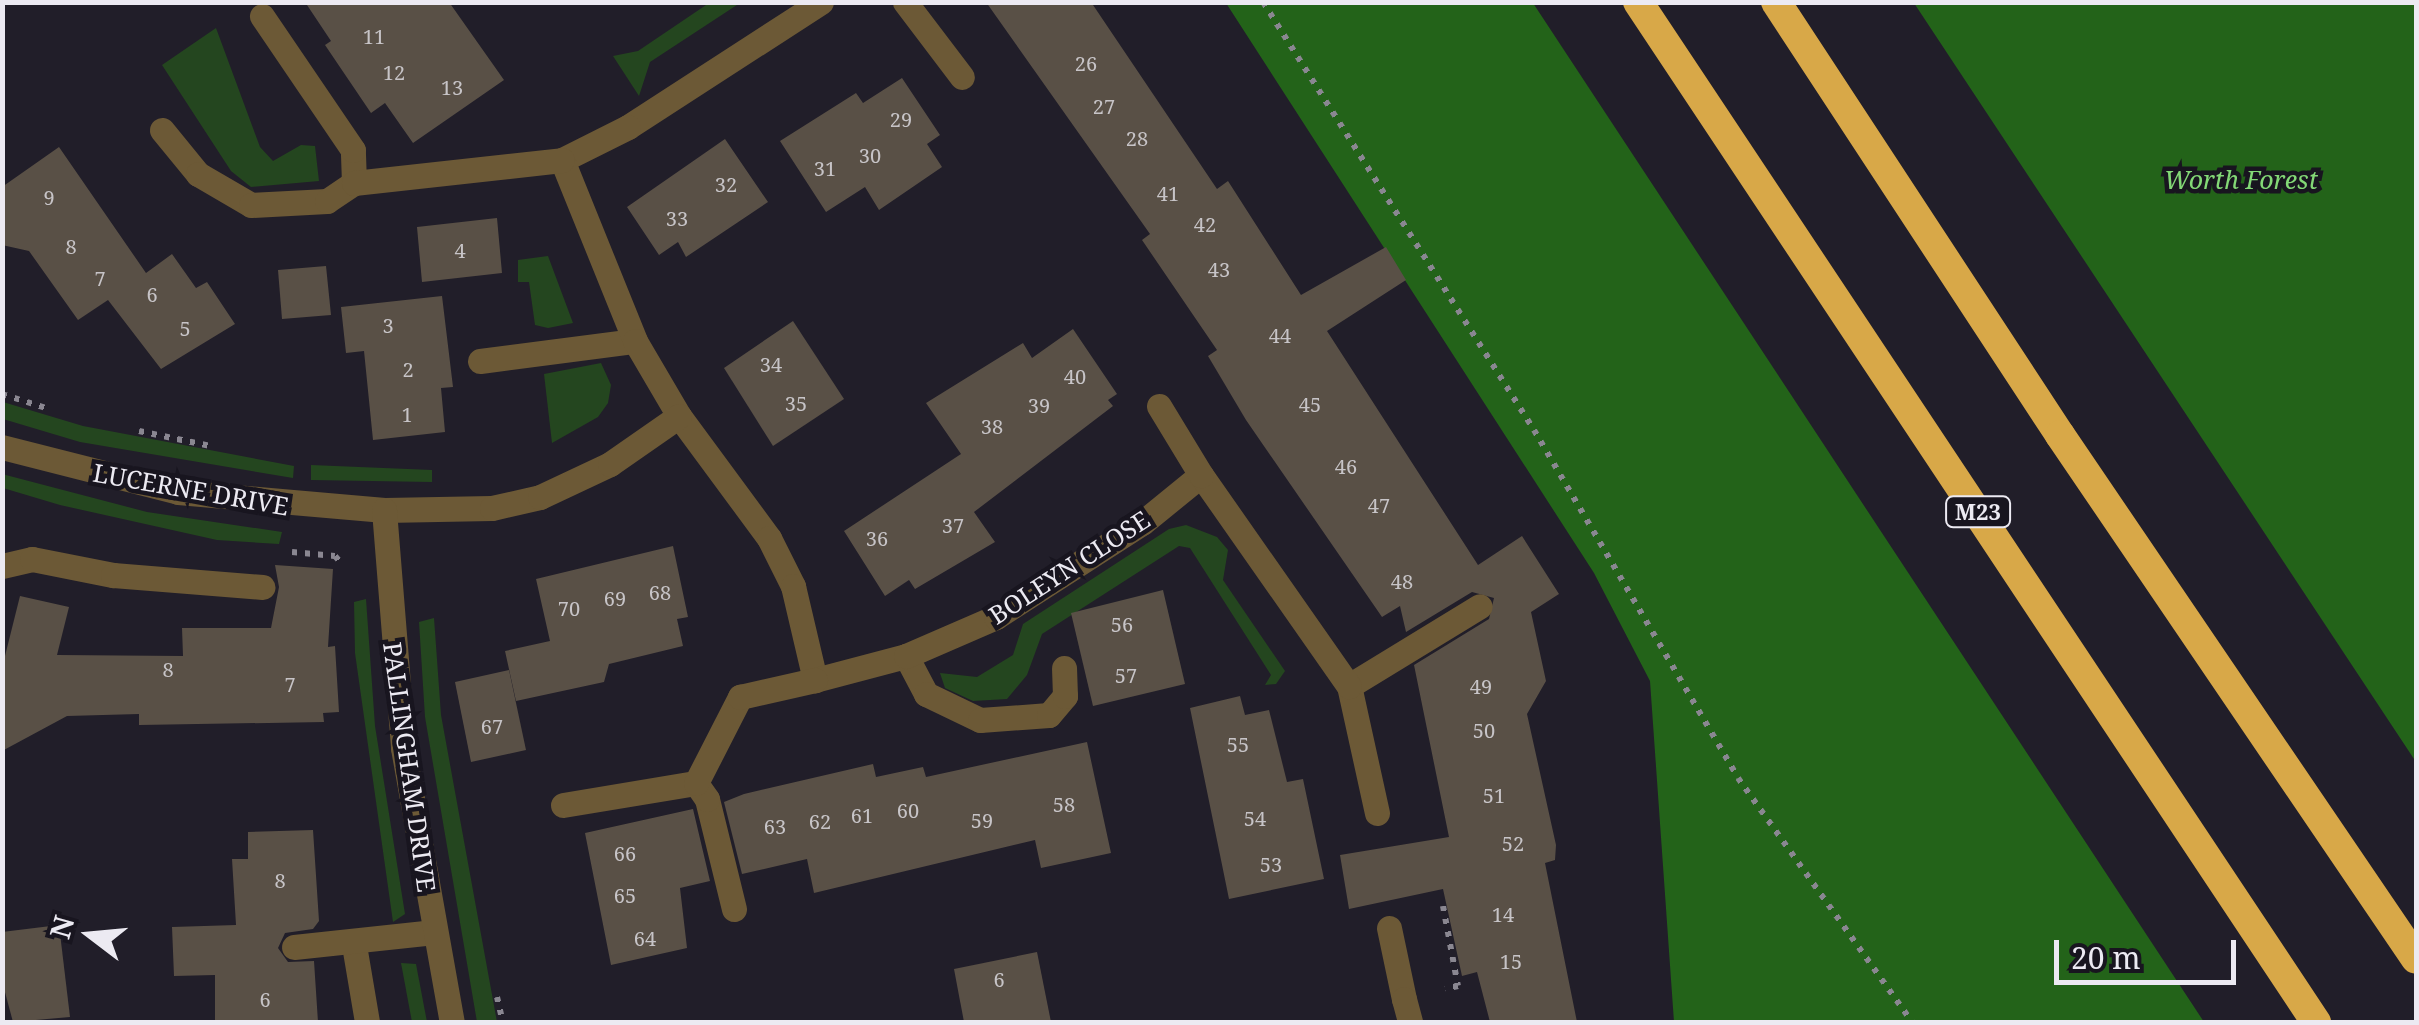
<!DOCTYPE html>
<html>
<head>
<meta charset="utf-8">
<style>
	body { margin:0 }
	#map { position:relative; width:2419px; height:1025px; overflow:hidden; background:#211e29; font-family:"Noto Serif",serif }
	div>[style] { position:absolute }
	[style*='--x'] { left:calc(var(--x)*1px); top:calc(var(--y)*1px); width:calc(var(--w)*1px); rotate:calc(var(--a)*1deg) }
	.green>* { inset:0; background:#24461f }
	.forest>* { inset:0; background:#236319 }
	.building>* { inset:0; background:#595046 }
	.path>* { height:6px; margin-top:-3px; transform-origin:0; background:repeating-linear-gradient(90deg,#8a8791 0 5px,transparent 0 13px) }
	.service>* { height:25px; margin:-12.5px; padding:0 12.5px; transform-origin:12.5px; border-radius:12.5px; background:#6c5936 }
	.minor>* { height:25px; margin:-12.5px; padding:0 12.5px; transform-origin:12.5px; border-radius:12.5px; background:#6c5936 }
	.tertiary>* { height:25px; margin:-12.5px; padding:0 12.5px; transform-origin:12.5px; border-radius:12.5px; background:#6c5936 }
	.motorway>* { height:30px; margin:-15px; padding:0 15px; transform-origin:15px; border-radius:15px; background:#d8a848 }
	span { translate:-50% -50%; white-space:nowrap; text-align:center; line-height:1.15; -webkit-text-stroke:9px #18151f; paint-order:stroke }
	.number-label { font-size:20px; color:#c7c4c7 }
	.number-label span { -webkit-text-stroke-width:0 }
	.shield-label span { padding:2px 8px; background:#18151f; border:2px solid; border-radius:8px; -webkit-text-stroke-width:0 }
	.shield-label { font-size:22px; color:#eceaf2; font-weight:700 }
	.park-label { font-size:25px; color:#83d876; font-style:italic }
	.street-label { font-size:25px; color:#eceaf2 }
	.frame { position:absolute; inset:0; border:5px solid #eceaf2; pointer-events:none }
	.north { position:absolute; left:40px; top:885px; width:100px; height:100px; -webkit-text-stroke:8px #18151f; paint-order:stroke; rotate:286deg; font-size:28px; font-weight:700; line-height:40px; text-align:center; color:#eceaf2 }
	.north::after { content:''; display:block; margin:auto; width:35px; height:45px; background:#eceaf2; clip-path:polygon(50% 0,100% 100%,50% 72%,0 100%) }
	.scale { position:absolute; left:2054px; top:940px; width:182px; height:45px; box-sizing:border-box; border:5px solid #eceaf2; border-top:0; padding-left:12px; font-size:30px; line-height:35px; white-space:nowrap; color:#eceaf2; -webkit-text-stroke:8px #18151f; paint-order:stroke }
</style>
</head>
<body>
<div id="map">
	<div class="green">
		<div style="clip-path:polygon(709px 3px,740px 3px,650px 62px,639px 96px,613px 56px,638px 51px)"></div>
		<div style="clip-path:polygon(216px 28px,260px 147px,273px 161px,301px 145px,315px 146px,319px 181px,251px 187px,231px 171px,162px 65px)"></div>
		<div style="clip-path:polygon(548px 256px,573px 323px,548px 328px,535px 325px,529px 282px,518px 282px,518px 260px)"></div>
		<div style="clip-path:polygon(601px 363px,611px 385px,608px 403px,598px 417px,552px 443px,544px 374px)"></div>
		<div style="clip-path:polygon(3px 402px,83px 426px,294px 466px,293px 478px,80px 442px,3px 419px)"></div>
		<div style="clip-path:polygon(311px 465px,432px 470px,432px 482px,311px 480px)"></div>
		<div style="clip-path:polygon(2px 474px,147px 512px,282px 532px,279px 544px,217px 540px,60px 505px,3px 488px)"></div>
		<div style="clip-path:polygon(1186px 525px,1217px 537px,1228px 550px,1223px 580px,1285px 671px,1276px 684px,1265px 685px,1271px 675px,1190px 548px,1179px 546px,1042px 634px,1027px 675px,1007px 699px,973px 701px,945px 688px,940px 673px,977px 677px,1013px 655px,1023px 624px,1169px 529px)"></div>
		<div style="clip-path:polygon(366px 599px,375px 726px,405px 914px,393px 922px,355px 653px,354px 602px)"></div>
		<div style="clip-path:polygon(434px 618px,441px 715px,497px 1022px,477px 1022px,425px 717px,419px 622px)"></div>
		<div style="clip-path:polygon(401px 963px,416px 964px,427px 1022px,412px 1022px)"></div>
	</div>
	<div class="forest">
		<div style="clip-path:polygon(1226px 3px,1533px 3px,2204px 1022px,1674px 1022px,1650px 681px,1594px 573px)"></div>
		<div style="clip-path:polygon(1914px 3px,2416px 3px,2416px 763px,2416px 762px)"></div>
	</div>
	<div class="building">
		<div style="clip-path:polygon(305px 2px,449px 2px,504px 80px,413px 143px,385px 103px,371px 113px,325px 45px,331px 41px)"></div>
		<div style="clip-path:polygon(986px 2px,1091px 2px,1217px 189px,1228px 181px,1301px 295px,1386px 247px,1406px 280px,1327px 331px,1478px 565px,1522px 536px,1559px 594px,1531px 612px,1546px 681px,1527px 714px,1556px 845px,1555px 860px,1545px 863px,1577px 1022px,1490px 1022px,1477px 972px,1462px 976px,1443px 889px,1349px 909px,1340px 855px,1449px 837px,1414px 665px,1489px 619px,1494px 598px,1472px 592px,1406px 632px,1400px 606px,1382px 617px,1246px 420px,1208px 356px,1217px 350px,1142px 240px,1150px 234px)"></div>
		<div style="clip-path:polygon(902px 78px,940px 135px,927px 144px,942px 167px,879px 210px,865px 187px,826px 212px,780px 141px,856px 93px,863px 103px)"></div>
		<div style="clip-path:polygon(725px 139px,768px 202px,686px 257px,678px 242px,659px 255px,627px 207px)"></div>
		<div style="clip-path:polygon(59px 147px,146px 273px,172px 254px,196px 288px,207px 282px,235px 324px,161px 369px,108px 300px,78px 320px,29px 251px,2px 245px,2px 187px)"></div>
		<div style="clip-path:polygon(497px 218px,502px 273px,422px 282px,417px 227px)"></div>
		<div style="clip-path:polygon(326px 266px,331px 315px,282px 319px,278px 270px)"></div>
		<div style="clip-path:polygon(442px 296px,453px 387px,441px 388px,445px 432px,373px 440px,364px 351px,346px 353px,341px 307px)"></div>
		<div style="clip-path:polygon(793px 321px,844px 399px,773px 446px,724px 368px)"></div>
		<div style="clip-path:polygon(1073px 329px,1117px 394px,1108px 400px,1113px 406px,974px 512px,995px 542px,915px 589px,909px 580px,885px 596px,844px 531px,961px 454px,926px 403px,1023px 343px,1032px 358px)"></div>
		<div style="clip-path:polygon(673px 546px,688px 617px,677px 619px,683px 646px,609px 664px,604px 682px,516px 701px,505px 651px,550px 641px,536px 579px)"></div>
		<div style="clip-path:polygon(275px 565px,333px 569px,328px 647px,335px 646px,339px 712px,323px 713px,324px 722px,139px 725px,139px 714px,67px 716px,2px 751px,2px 668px,20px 596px,69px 607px,57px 655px,183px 656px,182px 628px,271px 628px,279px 587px)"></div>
		<div style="clip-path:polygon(1163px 590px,1185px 684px,1093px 706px,1071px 613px)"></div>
		<div style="clip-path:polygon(509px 670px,526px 750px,471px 762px,455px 682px)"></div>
		<div style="clip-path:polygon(1240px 696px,1245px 715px,1269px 710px,1287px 782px,1303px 779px,1324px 879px,1229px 899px,1190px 708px)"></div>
		<div style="clip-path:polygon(1087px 742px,1111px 853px,1041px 868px,1035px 840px,814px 893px,807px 859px,742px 874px,724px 802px,744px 794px,873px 764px,876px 777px,923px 767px,926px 777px)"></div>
		<div style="clip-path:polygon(693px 809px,710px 881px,680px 888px,687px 948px,611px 965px,585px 833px)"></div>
		<div style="clip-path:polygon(313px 830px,319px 921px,313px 929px,285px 933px,278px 948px,288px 962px,314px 961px,318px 1022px,215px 1022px,215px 975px,174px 976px,172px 927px,236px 925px,232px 859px,248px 859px,248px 832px)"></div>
		<div style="clip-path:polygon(59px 925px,70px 1017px,13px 1022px,2px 981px,2px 932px)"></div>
		<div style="clip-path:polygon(1037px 952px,1051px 1022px,964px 1022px,954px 969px)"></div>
	</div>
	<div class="path">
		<div style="--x:1263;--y:2;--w:507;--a:57.66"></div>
		<div style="--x:1534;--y:430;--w:403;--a:59.6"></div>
		<div style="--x:1738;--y:778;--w:300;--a:54.5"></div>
		<div style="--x:2;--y:394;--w:49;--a:17.7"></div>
		<div style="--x:139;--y:431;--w:73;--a:11.9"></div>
		<div style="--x:292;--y:552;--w:43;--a:5.3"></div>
		<div style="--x:335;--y:556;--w:9;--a:49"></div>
		<div style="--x:1443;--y:906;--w:81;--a:79.4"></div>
		<div style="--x:1458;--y:986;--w:13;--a:167"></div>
		<div style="--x:497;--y:997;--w:26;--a:77"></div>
	</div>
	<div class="service">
		<div style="--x:162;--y:130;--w:57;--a:50.7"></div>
		<div style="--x:198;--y:174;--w:61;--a:30.3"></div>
		<div style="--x:251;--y:205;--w:76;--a:-3"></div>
		<div style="--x:327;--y:201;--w:32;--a:-34"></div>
		<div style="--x:354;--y:183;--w:33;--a:-92"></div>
		<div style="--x:353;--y:150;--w:162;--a:-124.2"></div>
		<div style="--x:480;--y:361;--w:156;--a:-7.4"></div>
		<div style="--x:2;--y:566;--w:31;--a:-13"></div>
		<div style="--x:32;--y:559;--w:83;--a:11.2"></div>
		<div style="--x:113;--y:575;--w:150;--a:4.6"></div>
		<div style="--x:906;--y:656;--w:43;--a:62.2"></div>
		<div style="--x:926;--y:694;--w:60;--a:25.7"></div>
		<div style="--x:980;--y:720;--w:69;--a:-4.1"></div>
		<div style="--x:1049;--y:715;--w:25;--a:-50"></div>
		<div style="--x:1065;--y:696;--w:28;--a:-92"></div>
		<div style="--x:563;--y:805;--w:135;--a:-9.4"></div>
		<div style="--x:1377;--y:813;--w:130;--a:-102.4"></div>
		<div style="--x:1349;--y:686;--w:153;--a:-31.4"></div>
		<div style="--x:734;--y:909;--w:113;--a:-103.8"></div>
		<div style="--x:707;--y:799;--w:19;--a:-125"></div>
		<div style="--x:696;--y:783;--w:97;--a:-62.9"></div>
		<div style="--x:1389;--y:928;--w:73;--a:78.1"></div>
		<div style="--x:354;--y:945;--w:78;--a:80.4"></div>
		<div style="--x:294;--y:947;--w:141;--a:-6.1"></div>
	</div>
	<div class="minor">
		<div style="--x:821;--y:2;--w:230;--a:147.1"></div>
		<div style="--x:628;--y:127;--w:74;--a:153.4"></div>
		<div style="--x:562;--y:160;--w:195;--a:68"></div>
		<div style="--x:635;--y:341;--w:87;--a:59.6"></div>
		<div style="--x:679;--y:416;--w:152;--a:53.6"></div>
		<div style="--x:769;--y:538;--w:54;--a:63.4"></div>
		<div style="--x:793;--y:586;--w:97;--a:76.8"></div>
		<div style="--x:815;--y:680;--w:94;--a:-14.8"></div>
		<div style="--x:906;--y:656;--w:98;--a:-23.4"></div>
		<div style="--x:996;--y:617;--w:174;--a:-32.8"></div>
		<div style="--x:1142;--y:523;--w:76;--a:-39.1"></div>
		<div style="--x:1201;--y:475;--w:258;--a:55"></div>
		<div style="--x:905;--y:2;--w:94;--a:52.8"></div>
		<div style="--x:354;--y:183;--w:209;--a:-6.3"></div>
		<div style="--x:1159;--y:406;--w:81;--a:58.7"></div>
		<div style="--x:384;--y:510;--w:108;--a:-1.1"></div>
		<div style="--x:492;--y:508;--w:49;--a:-12.9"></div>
		<div style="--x:540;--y:497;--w:77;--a:-25.2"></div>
		<div style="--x:610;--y:464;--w:84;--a:-34.8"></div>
		<div style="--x:740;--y:697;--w:77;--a:-12.8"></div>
		<div style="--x:1404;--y:999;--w:24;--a:75"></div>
	</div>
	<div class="tertiary">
		<div style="--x:2;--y:447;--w:182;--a:14.3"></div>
		<div style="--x:178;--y:492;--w:207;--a:5"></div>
		<div style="--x:384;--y:510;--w:239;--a:85.4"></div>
		<div style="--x:403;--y:748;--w:278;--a:79.9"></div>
	</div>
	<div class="motorway">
		<div style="--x:1638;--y:2;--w:1225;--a:56.39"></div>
		<div style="--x:1776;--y:2;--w:518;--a:56.74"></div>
		<div style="--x:2060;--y:435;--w:633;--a:55.81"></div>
	</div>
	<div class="number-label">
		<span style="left:374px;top:36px">11</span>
		<span style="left:1086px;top:63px">26</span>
		<span style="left:394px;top:72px">12</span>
		<span style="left:452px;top:87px">13</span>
		<span style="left:1104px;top:106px">27</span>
		<span style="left:901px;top:119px">29</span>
		<span style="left:1137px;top:138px">28</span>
		<span style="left:870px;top:155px">30</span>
		<span style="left:825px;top:168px">31</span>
		<span style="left:726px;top:184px">32</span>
		<span style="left:1168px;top:193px">41</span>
		<span style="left:49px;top:197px">9</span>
		<span style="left:677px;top:218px">33</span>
		<span style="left:1205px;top:224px">42</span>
		<span style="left:71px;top:246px">8</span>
		<span style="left:460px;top:250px">4</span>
		<span style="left:1219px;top:269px">43</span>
		<span style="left:100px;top:278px">7</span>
		<span style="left:152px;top:294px">6</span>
		<span style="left:388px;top:325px">3</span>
		<span style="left:185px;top:328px">5</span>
		<span style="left:1280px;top:335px">44</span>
		<span style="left:771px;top:364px">34</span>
		<span style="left:408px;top:369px">2</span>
		<span style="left:1075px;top:376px">40</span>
		<span style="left:796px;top:403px">35</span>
		<span style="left:1310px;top:404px">45</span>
		<span style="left:1039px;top:405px">39</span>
		<span style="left:407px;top:414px">1</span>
		<span style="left:992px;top:426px">38</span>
		<span style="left:1346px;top:466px">46</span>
		<span style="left:1379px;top:505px">47</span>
		<span style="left:953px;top:525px">37</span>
		<span style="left:877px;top:538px">36</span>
		<span style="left:1402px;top:581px">48</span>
		<span style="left:660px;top:592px">68</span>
		<span style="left:615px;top:598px">69</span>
		<span style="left:569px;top:608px">70</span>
		<span style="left:1122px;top:624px">56</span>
		<span style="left:168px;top:669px">8</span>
		<span style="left:1126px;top:675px">57</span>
		<span style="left:290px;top:684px">7</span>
		<span style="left:1481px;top:686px">49</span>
		<span style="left:492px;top:726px">67</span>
		<span style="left:1484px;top:730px">50</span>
		<span style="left:1238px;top:744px">55</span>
		<span style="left:1494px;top:795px">51</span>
		<span style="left:1064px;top:804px">58</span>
		<span style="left:908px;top:810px">60</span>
		<span style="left:862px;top:815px">61</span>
		<span style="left:1255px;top:818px">54</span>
		<span style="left:982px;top:820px">59</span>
		<span style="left:820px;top:821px">62</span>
		<span style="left:775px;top:826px">63</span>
		<span style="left:1513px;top:843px">52</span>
		<span style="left:625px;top:853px">66</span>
		<span style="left:1271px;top:864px">53</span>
		<span style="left:280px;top:880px">8</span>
		<span style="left:625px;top:895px">65</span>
		<span style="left:1503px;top:914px">14</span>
		<span style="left:645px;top:938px">64</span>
		<span style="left:1511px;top:961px">15</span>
		<span style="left:999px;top:979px">6</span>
		<span style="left:265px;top:999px">6</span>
	</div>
	<div class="shield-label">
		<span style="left:1978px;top:512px">M23</span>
	</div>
	<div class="park-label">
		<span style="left:2241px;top:179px">Worth Forest</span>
	</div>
	<div class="street-label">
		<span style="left:191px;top:489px;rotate:10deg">LUCERNE DRIVE</span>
		<span style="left:1069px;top:567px;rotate:-33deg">BOLEYN CLOSE</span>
		<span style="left:410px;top:767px;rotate:82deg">PALLINGHAM DRIVE</span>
	</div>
	<div class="frame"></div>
	<div class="north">N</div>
	<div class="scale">20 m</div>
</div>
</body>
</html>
